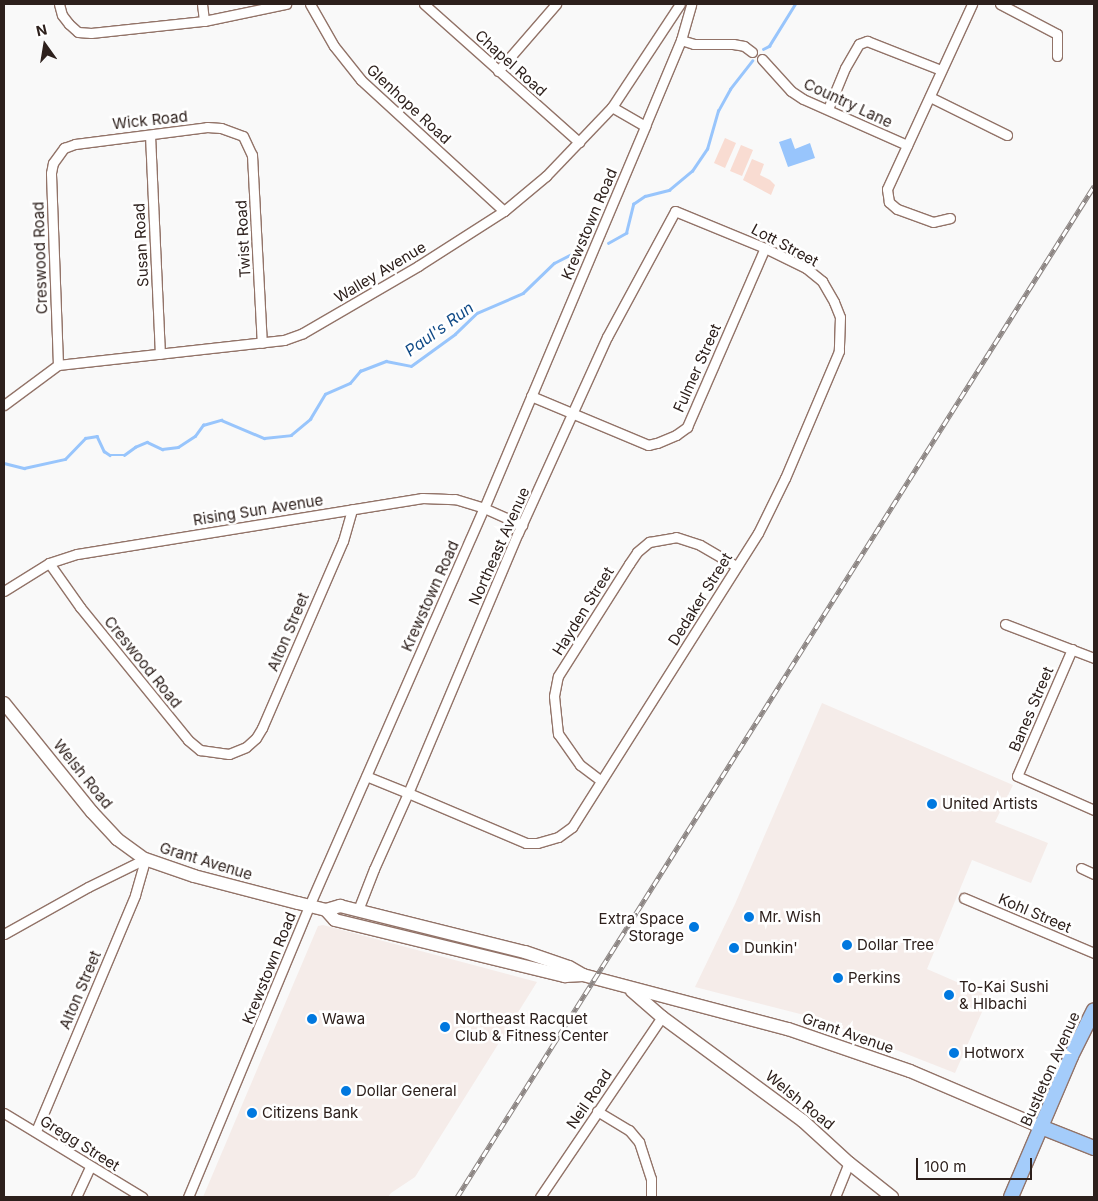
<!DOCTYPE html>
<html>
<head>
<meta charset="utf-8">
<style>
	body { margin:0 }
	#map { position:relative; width:1098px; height:1201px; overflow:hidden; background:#f9f9f9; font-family:Inter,sans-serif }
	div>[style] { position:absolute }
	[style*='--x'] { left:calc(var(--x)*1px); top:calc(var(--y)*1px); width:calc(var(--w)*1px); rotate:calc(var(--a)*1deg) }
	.built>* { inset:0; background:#f5ece9 }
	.green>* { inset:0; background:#f9dcd2 }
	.water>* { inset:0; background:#98c5fc }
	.stream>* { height:2.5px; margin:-1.25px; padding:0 1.25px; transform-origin:1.25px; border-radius:1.25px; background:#98c5fc }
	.roads { filter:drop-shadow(1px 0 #927368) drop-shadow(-1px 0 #927368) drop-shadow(0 1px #927368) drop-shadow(0 -1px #927368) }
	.street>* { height:9px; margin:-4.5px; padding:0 4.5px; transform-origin:4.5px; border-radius:4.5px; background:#fff }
	.secondary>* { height:12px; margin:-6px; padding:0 6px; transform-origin:6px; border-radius:6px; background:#fff }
	.primary>* { height:14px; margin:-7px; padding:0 7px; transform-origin:7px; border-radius:7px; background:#a4ccfa }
	.rail>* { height:4.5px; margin-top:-2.25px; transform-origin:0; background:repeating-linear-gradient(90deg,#fff 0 8px,#8c8583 0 16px); box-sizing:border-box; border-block:1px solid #8c8583 }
	.dots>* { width:14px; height:14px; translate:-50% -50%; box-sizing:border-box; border:2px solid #fff; border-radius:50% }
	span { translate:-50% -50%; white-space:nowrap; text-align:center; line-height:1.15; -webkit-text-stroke:5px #fff; paint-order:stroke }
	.street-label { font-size:15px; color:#2d201c }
	.poi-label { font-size:15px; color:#2d201c }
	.left { translate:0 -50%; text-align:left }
	.right { translate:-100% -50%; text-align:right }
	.water-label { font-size:16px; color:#114b87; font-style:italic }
	.frame { position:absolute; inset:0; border:5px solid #2d201c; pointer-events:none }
	.north { position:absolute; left:20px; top:20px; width:50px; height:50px; -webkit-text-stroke:4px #fff; paint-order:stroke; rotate:347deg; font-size:14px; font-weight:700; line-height:20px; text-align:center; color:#2d201c }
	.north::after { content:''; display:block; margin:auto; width:18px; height:22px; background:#2d201c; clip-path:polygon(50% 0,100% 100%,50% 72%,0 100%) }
	.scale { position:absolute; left:916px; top:1158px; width:116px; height:22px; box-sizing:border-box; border:2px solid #2d201c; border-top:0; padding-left:6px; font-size:15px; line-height:18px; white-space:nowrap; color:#2d201c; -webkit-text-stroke:4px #fff; paint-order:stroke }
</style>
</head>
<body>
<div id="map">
	<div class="built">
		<div style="clip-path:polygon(822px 703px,1013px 785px,995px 822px,1048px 843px,1031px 883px,972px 860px,927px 969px,989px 996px,955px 1073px,812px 1017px,695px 987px,735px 904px)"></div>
		<div style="clip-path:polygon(323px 925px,537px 982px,415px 1177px,391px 1193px,388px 1197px,203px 1197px,318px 926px)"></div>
	</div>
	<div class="green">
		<div style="clip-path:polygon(725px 138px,736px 143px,725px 168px,714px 163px)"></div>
		<div style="clip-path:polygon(741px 145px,753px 150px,742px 176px,730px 171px)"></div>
		<div style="clip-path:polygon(752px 159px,764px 164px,760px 175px,770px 180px,775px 185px,771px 195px,743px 180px)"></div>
	</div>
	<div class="water">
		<div style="clip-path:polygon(791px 138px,795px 149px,810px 143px,815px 158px,788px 167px,779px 142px)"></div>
	</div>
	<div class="stream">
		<div style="--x:763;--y:49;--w:7;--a:-27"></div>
		<div style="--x:769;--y:46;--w:49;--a:-58.2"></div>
		<div style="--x:608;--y:243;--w:21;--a:-29"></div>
		<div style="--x:626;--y:233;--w:30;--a:-76"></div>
		<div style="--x:633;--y:204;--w:14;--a:-34"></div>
		<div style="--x:645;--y:196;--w:25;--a:-14"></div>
		<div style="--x:669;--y:190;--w:30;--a:-40"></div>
		<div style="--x:692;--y:171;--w:27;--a:-56"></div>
		<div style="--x:707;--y:149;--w:40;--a:-74"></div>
		<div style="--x:718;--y:111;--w:25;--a:-61"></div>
		<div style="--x:730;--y:89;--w:36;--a:-52"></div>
		<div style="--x:4;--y:463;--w:21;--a:14"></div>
		<div style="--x:24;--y:468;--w:42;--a:-12.4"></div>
		<div style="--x:65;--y:459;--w:29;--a:-46"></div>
		<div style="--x:85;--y:438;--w:12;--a:-9"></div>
		<div style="--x:97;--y:436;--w:17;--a:65"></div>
		<div style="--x:104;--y:451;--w:7;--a:34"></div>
		<div style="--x:110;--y:455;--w:14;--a:0"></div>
		<div style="--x:124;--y:455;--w:14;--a:-36"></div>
		<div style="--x:135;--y:447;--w:13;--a:-23"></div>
		<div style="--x:147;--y:442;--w:17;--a:25"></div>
		<div style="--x:162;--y:449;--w:16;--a:-7"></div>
		<div style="--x:178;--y:447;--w:20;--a:-33"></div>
		<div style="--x:195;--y:436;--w:14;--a:-54"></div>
		<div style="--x:203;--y:425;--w:19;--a:-16"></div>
		<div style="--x:221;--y:420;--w:47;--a:22.7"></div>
		<div style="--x:264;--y:438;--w:27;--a:-6"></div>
		<div style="--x:291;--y:435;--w:25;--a:-40"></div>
		<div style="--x:310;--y:419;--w:29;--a:-59"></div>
		<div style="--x:325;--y:394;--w:27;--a:-24"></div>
		<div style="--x:350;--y:383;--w:16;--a:-50"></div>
		<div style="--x:360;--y:371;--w:28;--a:-21"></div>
		<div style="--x:386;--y:361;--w:25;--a:11"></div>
		<div style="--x:411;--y:366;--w:54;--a:-36"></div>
		<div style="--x:455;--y:334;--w:30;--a:-44"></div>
		<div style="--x:477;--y:313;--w:50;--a:-23.5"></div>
		<div style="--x:523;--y:293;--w:43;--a:-44.1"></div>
		<div style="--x:554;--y:263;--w:27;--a:-27"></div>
	</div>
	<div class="roads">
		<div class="street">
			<div style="--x:59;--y:4;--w:11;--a:75"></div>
			<div style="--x:62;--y:15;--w:11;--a:52"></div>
			<div style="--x:69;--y:24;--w:12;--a:42"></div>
			<div style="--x:78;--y:32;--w:13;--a:4"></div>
			<div style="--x:91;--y:33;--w:114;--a:-6.1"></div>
			<div style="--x:204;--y:21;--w:84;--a:-11.7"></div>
			<div style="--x:202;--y:4;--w:17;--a:83"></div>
			<div style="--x:310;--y:4;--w:48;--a:60.3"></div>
			<div style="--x:334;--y:46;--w:43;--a:51.5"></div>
			<div style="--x:361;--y:80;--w:194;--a:42.5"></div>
			<div style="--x:424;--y:4;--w:208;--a:41.7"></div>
			<div style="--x:1000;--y:4;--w:64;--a:27.8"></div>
			<div style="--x:1057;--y:34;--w:22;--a:90"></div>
			<div style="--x:681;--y:40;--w:14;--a:17"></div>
			<div style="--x:694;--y:44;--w:39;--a:0"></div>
			<div style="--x:733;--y:44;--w:11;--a:10"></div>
			<div style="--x:744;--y:46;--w:10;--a:37"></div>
			<div style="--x:762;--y:59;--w:43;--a:47.8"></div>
			<div style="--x:791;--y:91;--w:14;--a:34"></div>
			<div style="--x:803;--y:99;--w:114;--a:23.9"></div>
			<div style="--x:498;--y:71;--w:89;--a:-49.1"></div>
			<div style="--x:930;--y:97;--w:86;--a:26.3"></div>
			<div style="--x:612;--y:107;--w:38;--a:30"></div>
			<div style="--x:828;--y:109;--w:44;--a:-67.5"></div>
			<div style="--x:845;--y:68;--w:28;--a:-60"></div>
			<div style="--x:859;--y:44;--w:9;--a:-21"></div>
			<div style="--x:867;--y:41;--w:79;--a:21.4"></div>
			<div style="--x:150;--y:135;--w:219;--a:87.4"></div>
			<div style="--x:950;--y:218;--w:17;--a:167"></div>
			<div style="--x:933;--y:222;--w:38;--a:-160"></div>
			<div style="--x:897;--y:209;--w:11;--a:-139"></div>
			<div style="--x:889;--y:202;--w:13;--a:-99"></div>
			<div style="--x:887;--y:189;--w:204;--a:-65.3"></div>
			<div style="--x:58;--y:365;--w:192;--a:-92.1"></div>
			<div style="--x:51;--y:173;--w:10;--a:-79"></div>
			<div style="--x:53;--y:163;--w:19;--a:-54"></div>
			<div style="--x:64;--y:148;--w:12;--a:-20"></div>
			<div style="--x:75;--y:144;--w:133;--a:-7.3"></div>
			<div style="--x:207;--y:127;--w:14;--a:4"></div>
			<div style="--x:221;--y:128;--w:23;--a:20"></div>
			<div style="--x:243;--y:136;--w:21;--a:65"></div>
			<div style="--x:252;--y:155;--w:188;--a:87"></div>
			<div style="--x:531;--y:396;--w:127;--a:22.7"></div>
			<div style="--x:648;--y:445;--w:9;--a:-13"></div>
			<div style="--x:657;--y:443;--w:21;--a:-23"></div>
			<div style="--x:676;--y:435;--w:14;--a:-36"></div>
			<div style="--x:687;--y:427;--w:195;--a:-66.5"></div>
			<div style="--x:4;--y:405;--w:67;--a:-36.5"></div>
			<div style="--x:58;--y:365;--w:227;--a:-6.3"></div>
			<div style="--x:284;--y:340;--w:20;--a:-20"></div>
			<div style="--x:303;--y:333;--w:133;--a:-30.2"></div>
			<div style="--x:418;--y:266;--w:102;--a:-32.6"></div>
			<div style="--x:504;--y:211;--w:55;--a:-39.8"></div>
			<div style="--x:546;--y:176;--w:95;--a:-46.3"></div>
			<div style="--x:612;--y:107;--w:123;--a:-56.6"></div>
			<div style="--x:49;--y:563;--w:54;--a:54.8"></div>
			<div style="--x:80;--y:607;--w:171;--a:50.9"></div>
			<div style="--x:188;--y:740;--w:16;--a:40"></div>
			<div style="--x:200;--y:750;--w:29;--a:8"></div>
			<div style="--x:229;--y:754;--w:18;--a:-22"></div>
			<div style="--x:246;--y:747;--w:13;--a:-42"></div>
			<div style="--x:256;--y:738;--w:12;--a:-59"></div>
			<div style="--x:262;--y:728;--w:204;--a:-66.6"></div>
			<div style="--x:343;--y:541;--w:33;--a:-74"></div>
			<div style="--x:4;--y:591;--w:53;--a:-31.9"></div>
			<div style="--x:49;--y:563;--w:29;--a:-18"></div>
			<div style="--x:77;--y:554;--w:350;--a:-9.2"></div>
			<div style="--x:422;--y:498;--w:33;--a:2"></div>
			<div style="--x:455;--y:499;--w:30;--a:17"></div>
			<div style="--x:484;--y:508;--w:42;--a:24.1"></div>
			<div style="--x:1005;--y:624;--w:95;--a:20.9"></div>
			<div style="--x:1072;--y:649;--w:138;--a:113.4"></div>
			<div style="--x:1017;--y:776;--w:84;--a:23.8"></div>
			<div style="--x:600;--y:780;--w:25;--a:-143"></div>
			<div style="--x:580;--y:765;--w:38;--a:-125"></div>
			<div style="--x:558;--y:734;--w:38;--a:-96"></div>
			<div style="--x:554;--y:696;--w:20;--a:-79"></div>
			<div style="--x:558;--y:676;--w:133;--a:-57.6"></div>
			<div style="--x:629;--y:564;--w:14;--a:-56"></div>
			<div style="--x:637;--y:552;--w:16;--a:-40"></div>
			<div style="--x:649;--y:542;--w:27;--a:-10"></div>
			<div style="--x:676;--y:537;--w:25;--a:18"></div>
			<div style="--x:700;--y:545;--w:42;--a:30.3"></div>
			<div style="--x:1081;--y:868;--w:14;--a:25"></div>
			<div style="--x:964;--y:898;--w:141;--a:22.9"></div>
			<div style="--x:358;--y:910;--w:44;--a:-68.7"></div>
			<div style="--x:374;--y:869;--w:83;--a:-65.9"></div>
			<div style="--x:408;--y:793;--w:282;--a:-67.1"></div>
			<div style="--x:518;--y:533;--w:215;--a:-65.6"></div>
			<div style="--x:607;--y:337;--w:143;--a:-61.6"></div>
			<div style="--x:675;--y:211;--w:97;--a:22.3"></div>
			<div style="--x:765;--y:248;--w:46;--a:26"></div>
			<div style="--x:806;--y:268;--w:21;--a:39"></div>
			<div style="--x:822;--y:281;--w:24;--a:60"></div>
			<div style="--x:834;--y:302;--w:16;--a:68"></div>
			<div style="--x:840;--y:317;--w:34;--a:92"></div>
			<div style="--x:839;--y:351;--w:138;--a:113"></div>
			<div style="--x:785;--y:478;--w:61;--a:116.1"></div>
			<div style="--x:758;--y:533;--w:348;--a:122.3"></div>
			<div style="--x:572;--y:827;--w:17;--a:144"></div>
			<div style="--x:558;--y:837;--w:22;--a:164"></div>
			<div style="--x:537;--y:843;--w:11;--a:180"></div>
			<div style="--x:526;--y:843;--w:128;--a:-157"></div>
			<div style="--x:408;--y:793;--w:45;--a:-158"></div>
			<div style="--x:4;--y:934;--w:96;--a:-29.2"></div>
			<div style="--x:88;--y:887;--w:64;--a:-26.2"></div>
			<div style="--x:597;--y:1111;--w:37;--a:31"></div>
			<div style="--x:629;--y:1130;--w:16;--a:50"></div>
			<div style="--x:639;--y:1142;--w:39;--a:72"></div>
			<div style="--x:651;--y:1179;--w:18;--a:90"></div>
			<div style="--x:4;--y:1113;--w:162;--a:31.3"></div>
			<div style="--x:36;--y:1131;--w:256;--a:-67.2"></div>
			<div style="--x:135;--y:895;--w:37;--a:-74"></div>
			<div style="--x:76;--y:1197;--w:33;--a:-65"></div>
			<div style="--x:188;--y:1197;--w:315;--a:-67.4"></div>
			<div style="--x:309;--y:906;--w:435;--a:-66.3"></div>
			<div style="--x:484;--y:508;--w:415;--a:-67.1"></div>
			<div style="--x:645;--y:126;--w:93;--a:-67.3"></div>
			<div style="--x:681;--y:40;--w:37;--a:-74"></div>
			<div style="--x:540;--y:1197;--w:217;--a:-55.9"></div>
			<div style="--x:835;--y:1197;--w:37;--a:-68"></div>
		</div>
		<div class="secondary">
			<div style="--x:4;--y:703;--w:140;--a:51.1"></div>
			<div style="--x:92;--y:812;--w:37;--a:47"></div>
			<div style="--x:117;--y:839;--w:34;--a:36"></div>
			<div style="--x:145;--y:859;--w:52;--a:19.1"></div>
			<div style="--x:194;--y:876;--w:107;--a:14.6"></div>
			<div style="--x:298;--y:903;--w:29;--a:14"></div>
			<div style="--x:326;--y:910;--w:15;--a:-16"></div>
			<div style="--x:340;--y:906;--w:191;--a:14"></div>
			<div style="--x:525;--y:952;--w:46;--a:18.8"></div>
			<div style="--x:569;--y:967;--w:16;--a:30"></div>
			<div style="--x:583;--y:975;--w:212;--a:14.8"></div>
			<div style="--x:788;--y:1029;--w:129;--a:19"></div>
			<div style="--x:910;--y:1071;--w:142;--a:23.1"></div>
			<div style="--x:326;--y:910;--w:13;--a:48"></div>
			<div style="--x:335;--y:920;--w:237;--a:13.7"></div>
			<div style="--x:565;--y:976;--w:18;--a:-3"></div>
			<div style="--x:632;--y:991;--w:40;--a:41"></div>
			<div style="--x:662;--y:1017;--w:175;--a:36.4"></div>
			<div style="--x:803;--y:1121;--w:62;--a:42.4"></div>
			<div style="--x:849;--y:1163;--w:55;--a:38.3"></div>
		</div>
		<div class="primary">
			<div style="--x:1041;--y:1127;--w:57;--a:21.6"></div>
			<div style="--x:1011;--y:1197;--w:153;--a:-66.9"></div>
			<div style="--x:1071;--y:1056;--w:51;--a:-63.4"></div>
		</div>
	</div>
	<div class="rail">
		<div style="--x:457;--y:1197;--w:1195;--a:-57.79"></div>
	</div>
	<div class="dots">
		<div style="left:932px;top:804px;background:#0078df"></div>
		<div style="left:749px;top:917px;background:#0078df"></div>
		<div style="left:694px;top:927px;background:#0078df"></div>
		<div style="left:847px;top:945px;background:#0078df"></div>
		<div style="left:734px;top:948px;background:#0078df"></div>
		<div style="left:838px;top:978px;background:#0078df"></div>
		<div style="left:949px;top:995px;background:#0078df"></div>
		<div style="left:312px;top:1019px;background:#0078df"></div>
		<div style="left:445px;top:1027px;background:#0078df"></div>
		<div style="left:954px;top:1053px;background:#0078df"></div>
		<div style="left:346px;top:1091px;background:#0078df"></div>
		<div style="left:252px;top:1113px;background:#0078df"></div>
	</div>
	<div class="street-label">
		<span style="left:511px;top:63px;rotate:42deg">Chapel Road</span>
		<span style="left:848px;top:103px;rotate:25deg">Country Lane</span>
		<span style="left:409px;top:104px;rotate:43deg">Glenhope Road</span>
		<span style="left:150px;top:120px;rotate:-6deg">Wick Road</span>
		<span style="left:589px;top:224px;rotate:-67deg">Krewstown Road</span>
		<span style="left:243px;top:239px;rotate:-93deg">Twist Road</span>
		<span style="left:141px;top:245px;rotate:-93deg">Susan Road</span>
		<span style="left:785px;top:245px;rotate:28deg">Lott Street</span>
		<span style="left:40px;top:258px;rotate:-92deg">Creswood Road</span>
		<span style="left:380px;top:272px;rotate:-31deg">Walley Avenue</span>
		<span style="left:697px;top:368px;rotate:-66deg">Fulmer Street</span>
		<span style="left:258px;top:510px;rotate:-9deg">Rising Sun Avenue</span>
		<span style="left:499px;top:546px;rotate:-66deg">Northeast Avenue</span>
		<span style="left:430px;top:596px;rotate:-66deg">Krewstown Road</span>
		<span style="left:700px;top:599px;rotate:-58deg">Dedaker Street</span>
		<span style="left:583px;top:611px;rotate:-58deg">Hayden Street</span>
		<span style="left:288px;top:632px;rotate:-67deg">Alton Street</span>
		<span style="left:143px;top:662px;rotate:51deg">Creswood Road</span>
		<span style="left:1031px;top:709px;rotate:-67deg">Banes Street</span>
		<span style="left:83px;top:774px;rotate:51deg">Welsh Road</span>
		<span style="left:206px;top:861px;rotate:17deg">Grant Avenue</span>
		<span style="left:1035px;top:913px;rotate:23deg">Kohl Street</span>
		<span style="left:269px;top:968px;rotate:-68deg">Krewstown Road</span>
		<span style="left:80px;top:990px;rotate:-67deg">Alton Street</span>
		<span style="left:848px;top:1033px;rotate:19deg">Grant Avenue</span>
		<span style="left:1050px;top:1069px;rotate:-66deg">Bustleton Avenue</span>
		<span style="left:589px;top:1099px;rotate:-56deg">Neil Road</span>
		<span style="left:800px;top:1100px;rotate:39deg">Welsh Road</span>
		<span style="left:80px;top:1143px;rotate:32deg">Gregg Street</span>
	</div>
	<div class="poi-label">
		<span class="left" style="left:942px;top:804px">United Artists</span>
		<span class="left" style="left:759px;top:917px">Mr. Wish</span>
		<span class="right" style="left:684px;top:927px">Extra Space<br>Storage</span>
		<span class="left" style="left:857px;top:945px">Dollar Tree</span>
		<span class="left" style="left:744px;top:948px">Dunkin'</span>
		<span class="left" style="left:848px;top:978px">Perkins</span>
		<span class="left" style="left:959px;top:995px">To-Kai Sushi<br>&amp; HIbachi</span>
		<span class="left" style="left:455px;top:1027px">Northeast Racquet<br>Club &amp; Fitness Center</span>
		<span class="left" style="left:322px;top:1019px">Wawa</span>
		<span class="left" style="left:964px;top:1053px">Hotworx</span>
		<span class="left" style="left:356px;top:1091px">Dollar General</span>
		<span class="left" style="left:262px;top:1113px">Citizens Bank</span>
	</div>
	<div class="water-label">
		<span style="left:439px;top:329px;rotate:-36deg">Paul's Run</span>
	</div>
	<div class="frame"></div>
	<div class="north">N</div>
	<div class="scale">100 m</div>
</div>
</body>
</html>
